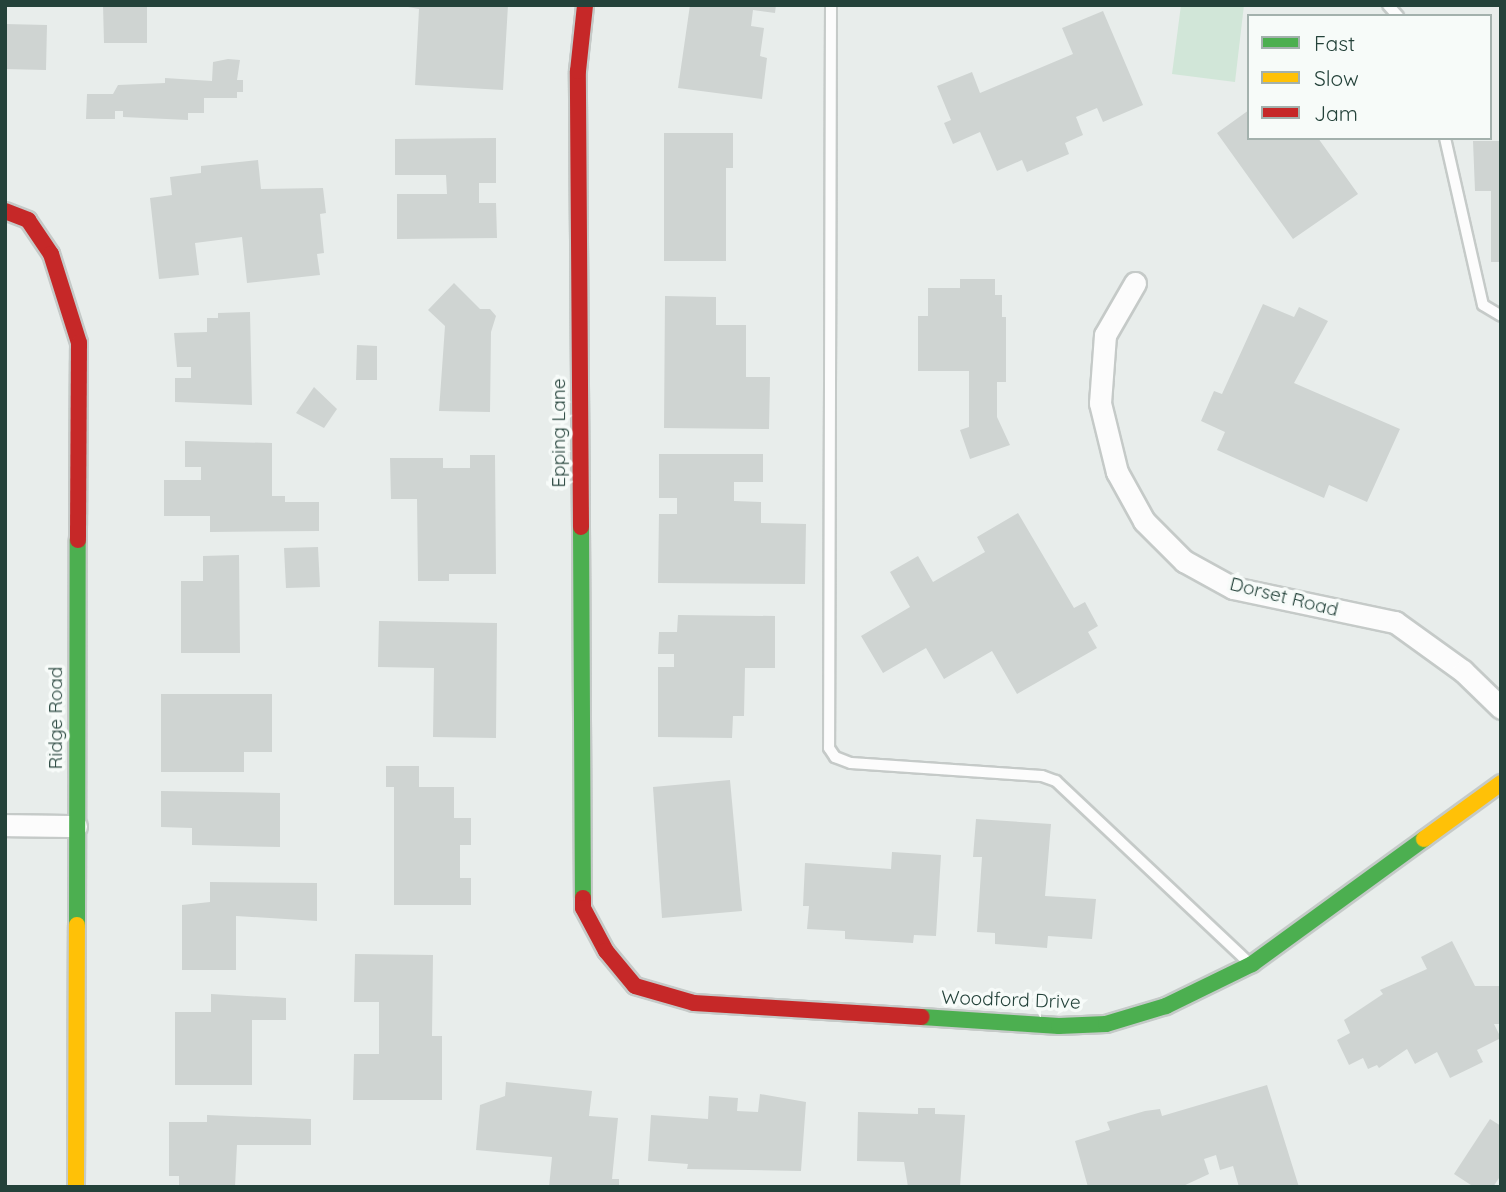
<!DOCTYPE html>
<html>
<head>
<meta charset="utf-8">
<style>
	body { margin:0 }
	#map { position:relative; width:1506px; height:1192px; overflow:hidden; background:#e8edeb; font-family:Quicksand,sans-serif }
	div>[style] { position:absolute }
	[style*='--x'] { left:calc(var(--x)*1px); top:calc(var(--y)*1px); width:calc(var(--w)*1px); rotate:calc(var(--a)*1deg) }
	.green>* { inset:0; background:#d1e6d8 }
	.building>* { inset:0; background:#cfd4d2 }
	.roads { filter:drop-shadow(2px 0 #c5cac8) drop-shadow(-2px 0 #c5cac8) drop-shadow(0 2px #c5cac8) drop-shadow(0 -2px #c5cac8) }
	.lane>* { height:10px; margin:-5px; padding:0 5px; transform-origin:5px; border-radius:5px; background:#fcfcfc }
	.street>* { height:21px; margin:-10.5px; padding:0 10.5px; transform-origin:10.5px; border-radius:10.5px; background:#fcfcfc }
	.fast>* { height:16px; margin:-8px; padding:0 8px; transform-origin:8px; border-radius:8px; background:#4caf50 }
	.slow>* { height:16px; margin:-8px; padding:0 8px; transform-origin:8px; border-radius:8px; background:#ffc107 }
	.jam>* { height:16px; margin:-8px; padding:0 8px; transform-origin:8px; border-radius:8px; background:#c62828 }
	span { translate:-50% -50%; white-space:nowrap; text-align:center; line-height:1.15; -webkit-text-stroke:7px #f7fbf9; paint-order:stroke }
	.street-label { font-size:19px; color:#24423a }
	.frame { position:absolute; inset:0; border:7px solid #24423a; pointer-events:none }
	.legend { position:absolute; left:1247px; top:14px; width:245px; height:126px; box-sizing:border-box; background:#f7fbf9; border:2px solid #a3b1ad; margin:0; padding:9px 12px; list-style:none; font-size:21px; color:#24423a }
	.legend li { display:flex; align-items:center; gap:14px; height:35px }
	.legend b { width:35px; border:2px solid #a3b1ad }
</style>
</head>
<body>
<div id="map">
	<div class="green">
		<div style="clip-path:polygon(1181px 5px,1244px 5px,1235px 82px,1172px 74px)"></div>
	</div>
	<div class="building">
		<div style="clip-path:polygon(103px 5px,147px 6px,147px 43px,104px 43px)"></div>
		<div style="clip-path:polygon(397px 5px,508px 5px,503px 90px,415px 85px,419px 9px)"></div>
		<div style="clip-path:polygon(690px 5px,776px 5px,775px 13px,753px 10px,751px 26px,764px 28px,760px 56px,767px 58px,762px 99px,678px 88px)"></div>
		<div style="clip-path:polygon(1103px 11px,1143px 105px,1103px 122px,1097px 108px,1076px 117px,1083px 135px,1065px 143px,1069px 154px,1027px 172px,1022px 160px,997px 171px,980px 132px,953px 144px,944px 123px,951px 120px,937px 86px,972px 72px,980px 93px,1073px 54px,1062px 28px)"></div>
		<div style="clip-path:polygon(5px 24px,47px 25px,46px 70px,5px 69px)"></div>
		<div style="clip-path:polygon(228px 59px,240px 60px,237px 80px,243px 80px,243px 92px,237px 92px,237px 98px,204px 98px,204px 113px,188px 113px,188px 120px,123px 117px,123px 111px,115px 111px,115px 119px,86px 119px,87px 94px,113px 94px,118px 85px,165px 83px,165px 78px,212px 81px,213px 62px)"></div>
		<div style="clip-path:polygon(1249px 110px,1249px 138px,1318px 138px,1358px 194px,1293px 239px,1217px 133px)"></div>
		<div style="clip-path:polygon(664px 133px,733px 133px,733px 168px,726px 168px,726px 261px,664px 261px)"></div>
		<div style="clip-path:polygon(496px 138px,496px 183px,479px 183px,479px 203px,496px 203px,497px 238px,397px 239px,397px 194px,447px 194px,446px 175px,395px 175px,395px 139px)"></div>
		<div style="clip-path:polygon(1473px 141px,1501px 141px,1501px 262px,1491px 262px,1491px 191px,1475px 191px)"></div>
		<div style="clip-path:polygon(258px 160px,261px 189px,323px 188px,326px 213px,320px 214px,324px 253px,317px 254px,320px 275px,247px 283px,242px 237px,195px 243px,199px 275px,159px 279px,150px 198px,172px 195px,170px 177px,201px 173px,201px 166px)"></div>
		<div style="clip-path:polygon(960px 279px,995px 279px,995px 295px,1002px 295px,1002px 317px,1006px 317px,1006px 382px,997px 382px,997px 417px,1010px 445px,970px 459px,960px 430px,969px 427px,969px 371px,918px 371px,918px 316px,928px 316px,928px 288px,960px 288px)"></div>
		<div style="clip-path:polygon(454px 283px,480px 309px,490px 309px,496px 316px,491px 332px,490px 412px,439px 411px,445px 326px,428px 310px)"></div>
		<div style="clip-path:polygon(665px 296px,716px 297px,716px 325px,746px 325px,746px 377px,770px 377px,769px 429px,664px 428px)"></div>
		<div style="clip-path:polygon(1263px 304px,1294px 317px,1299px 307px,1328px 321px,1294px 383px,1400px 429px,1367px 502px,1329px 485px,1324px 498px,1217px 450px,1225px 432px,1201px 421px,1214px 391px,1222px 394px)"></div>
		<div style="clip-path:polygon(250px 312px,252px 405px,175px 402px,175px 378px,191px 378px,191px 367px,177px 367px,174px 333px,207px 332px,207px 318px,218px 318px,218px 313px)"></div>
		<div style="clip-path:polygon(357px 345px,377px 346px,377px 380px,356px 380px)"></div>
		<div style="clip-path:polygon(314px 387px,337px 409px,324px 428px,296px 413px)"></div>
		<div style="clip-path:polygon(185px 441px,272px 443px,272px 496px,285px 496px,285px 502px,319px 502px,319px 531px,210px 532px,210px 516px,164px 516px,164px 480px,201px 480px,201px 467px,185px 467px)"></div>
		<div style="clip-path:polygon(659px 454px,763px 454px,763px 482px,734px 482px,734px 501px,761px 502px,761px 523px,806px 524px,805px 584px,658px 583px,659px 514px,677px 514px,677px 498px,659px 498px)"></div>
		<div style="clip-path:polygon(470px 455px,495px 455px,496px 574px,449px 574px,449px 581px,418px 581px,417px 499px,391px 499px,390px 458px,443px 458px,443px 468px,470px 468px)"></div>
		<div style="clip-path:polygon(1018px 513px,1074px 608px,1085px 602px,1098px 626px,1088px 632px,1097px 648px,1017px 694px,992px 651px,944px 679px,926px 648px,883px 673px,861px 636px,910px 607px,890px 572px,918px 556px,933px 582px,985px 552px,977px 537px)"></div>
		<div style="clip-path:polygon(318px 547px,320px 587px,286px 588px,284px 548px)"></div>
		<div style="clip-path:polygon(239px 555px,240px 653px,181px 653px,181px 581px,203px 581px,203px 556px)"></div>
		<div style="clip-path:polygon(678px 615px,775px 616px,775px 668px,745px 668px,744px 716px,733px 716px,732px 738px,658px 737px,658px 667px,674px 667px,674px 654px,658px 654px,659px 632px,677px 632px)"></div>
		<div style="clip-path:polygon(379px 621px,497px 623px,496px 738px,433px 737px,434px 668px,378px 667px)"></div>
		<div style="clip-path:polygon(161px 694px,272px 694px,272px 752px,244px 752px,244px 772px,161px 772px)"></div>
		<div style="clip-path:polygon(386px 766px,419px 766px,419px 787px,454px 787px,454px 818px,471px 818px,471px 845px,460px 845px,460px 878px,471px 878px,471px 905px,394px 905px,394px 787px,386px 787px)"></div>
		<div style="clip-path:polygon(730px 780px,742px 911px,662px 918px,653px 787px)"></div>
		<div style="clip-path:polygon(161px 791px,280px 793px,280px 847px,192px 845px,192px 828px,161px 827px)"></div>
		<div style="clip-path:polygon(976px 819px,1051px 824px,1045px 896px,1096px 899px,1092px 939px,1048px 936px,1047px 948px,995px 944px,995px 933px,977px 932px,982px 857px,973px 857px)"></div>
		<div style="clip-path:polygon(892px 852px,941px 855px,936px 936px,914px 935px,913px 943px,845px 939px,845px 931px,807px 929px,809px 906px,803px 906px,805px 863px,891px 869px)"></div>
		<div style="clip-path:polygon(210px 882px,317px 883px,317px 921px,236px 916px,236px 970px,182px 970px,182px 905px,210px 902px)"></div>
		<div style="clip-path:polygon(1452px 941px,1475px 986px,1501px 986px,1501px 1024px,1494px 1024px,1501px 1038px,1477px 1050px,1483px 1062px,1450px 1078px,1437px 1052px,1415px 1064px,1407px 1049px,1379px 1068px,1377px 1065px,1368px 1069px,1363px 1058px,1349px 1065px,1337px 1040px,1350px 1033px,1344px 1020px,1383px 994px,1380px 990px,1427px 969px,1421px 957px)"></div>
		<div style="clip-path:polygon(355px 954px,433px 955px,432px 1036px,442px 1036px,442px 1100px,353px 1100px,354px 1054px,379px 1054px,379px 1002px,354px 1002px)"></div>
		<div style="clip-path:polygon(211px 994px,286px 998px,286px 1020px,252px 1020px,252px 1085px,175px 1085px,175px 1012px,211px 1012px)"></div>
		<div style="clip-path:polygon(506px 1082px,592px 1091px,589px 1116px,618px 1118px,612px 1179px,619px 1179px,619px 1187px,549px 1187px,552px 1157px,476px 1150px,480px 1105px,505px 1096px)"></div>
		<div style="clip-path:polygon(1267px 1085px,1299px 1187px,1239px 1187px,1233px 1166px,1220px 1170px,1216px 1155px,1204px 1159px,1209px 1174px,1181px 1187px,1088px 1187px,1075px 1141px,1110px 1130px,1107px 1122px,1145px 1111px,1160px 1109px,1162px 1116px)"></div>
		<div style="clip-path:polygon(760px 1094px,806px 1102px,801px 1171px,687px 1169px,688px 1164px,648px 1161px,651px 1115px,708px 1119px,709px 1096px,738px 1098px,737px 1111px,758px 1112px)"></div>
		<div style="clip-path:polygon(918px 1108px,935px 1108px,935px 1114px,965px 1115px,960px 1187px,908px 1187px,904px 1162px,857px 1161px,858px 1112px,918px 1114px)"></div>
		<div style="clip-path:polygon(207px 1115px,311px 1119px,311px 1145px,237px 1145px,235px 1187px,179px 1187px,179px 1176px,169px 1176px,169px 1122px,207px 1122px)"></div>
		<div style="clip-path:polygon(1490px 1119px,1501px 1126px,1501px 1175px,1493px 1187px,1474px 1187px,1454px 1174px)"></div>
	</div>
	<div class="roads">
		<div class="lane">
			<div style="--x:831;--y:5;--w:743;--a:90.15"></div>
			<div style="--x:829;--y:748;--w:11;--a:56"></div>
			<div style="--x:835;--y:757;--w:17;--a:21"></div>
			<div style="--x:851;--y:763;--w:191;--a:3.9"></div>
			<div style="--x:1042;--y:776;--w:15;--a:20"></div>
			<div style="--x:1056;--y:781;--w:262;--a:43.3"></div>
			<div style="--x:1388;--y:5;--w:15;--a:48"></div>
			<div style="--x:1445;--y:138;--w:171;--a:77.2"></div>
			<div style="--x:1483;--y:305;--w:21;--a:31"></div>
		</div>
		<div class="street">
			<div style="--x:1135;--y:283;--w:60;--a:120"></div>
			<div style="--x:1105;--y:335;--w:68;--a:94.2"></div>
			<div style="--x:1100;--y:403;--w:71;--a:76.2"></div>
			<div style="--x:1117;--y:472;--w:56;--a:61.1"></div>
			<div style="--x:1144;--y:521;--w:57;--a:45"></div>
			<div style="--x:1184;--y:561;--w:56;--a:28.9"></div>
			<div style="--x:1233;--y:588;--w:166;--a:11.9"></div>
			<div style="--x:1395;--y:622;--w:84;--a:35.8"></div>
			<div style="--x:1463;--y:671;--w:53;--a:44.2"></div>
			<div style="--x:5;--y:825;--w:71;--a:0.8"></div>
		</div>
		<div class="fast">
			<div style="--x:581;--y:527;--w:371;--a:89.7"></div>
			<div style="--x:77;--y:925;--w:385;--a:-89.9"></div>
			<div style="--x:922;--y:1017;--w:137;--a:3.8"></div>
			<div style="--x:1059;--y:1026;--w:47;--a:-2.4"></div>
			<div style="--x:1106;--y:1024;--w:63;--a:-16.7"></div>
			<div style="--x:1166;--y:1006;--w:96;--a:-26"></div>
			<div style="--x:1252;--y:964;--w:213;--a:-36"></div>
		</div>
		<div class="slow">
			<div style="--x:1424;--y:839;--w:95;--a:-36"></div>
			<div style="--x:76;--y:1187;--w:262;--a:-89.8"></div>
		</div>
		<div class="jam">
			<div style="--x:5;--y:211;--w:25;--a:21"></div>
			<div style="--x:28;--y:220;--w:41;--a:55.9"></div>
			<div style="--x:51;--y:254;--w:93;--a:72.5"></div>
			<div style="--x:79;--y:343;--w:197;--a:90.3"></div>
			<div style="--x:581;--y:527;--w:456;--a:-90.4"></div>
			<div style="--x:578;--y:71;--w:66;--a:-83.9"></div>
			<div style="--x:583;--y:898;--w:10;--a:90"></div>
			<div style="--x:583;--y:908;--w:49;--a:61.9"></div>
			<div style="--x:606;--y:951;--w:45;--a:50.4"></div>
			<div style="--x:635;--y:986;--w:61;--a:16.1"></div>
			<div style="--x:694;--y:1003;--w:228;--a:3.5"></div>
		</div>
	</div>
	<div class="street-label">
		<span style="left:559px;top:433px;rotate:-90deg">Epping Lane</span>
		<span style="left:1284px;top:597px;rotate:14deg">Dorset Road</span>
		<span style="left:56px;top:718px;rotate:-90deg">Ridge Road</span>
		<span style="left:1011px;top:1000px;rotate:2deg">Woodford Drive</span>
	</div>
	<div class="frame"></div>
	<ul class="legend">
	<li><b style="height:9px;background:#4caf50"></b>Fast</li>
	<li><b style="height:9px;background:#ffc107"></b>Slow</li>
	<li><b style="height:9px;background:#c62828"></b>Jam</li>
	</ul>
</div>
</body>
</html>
